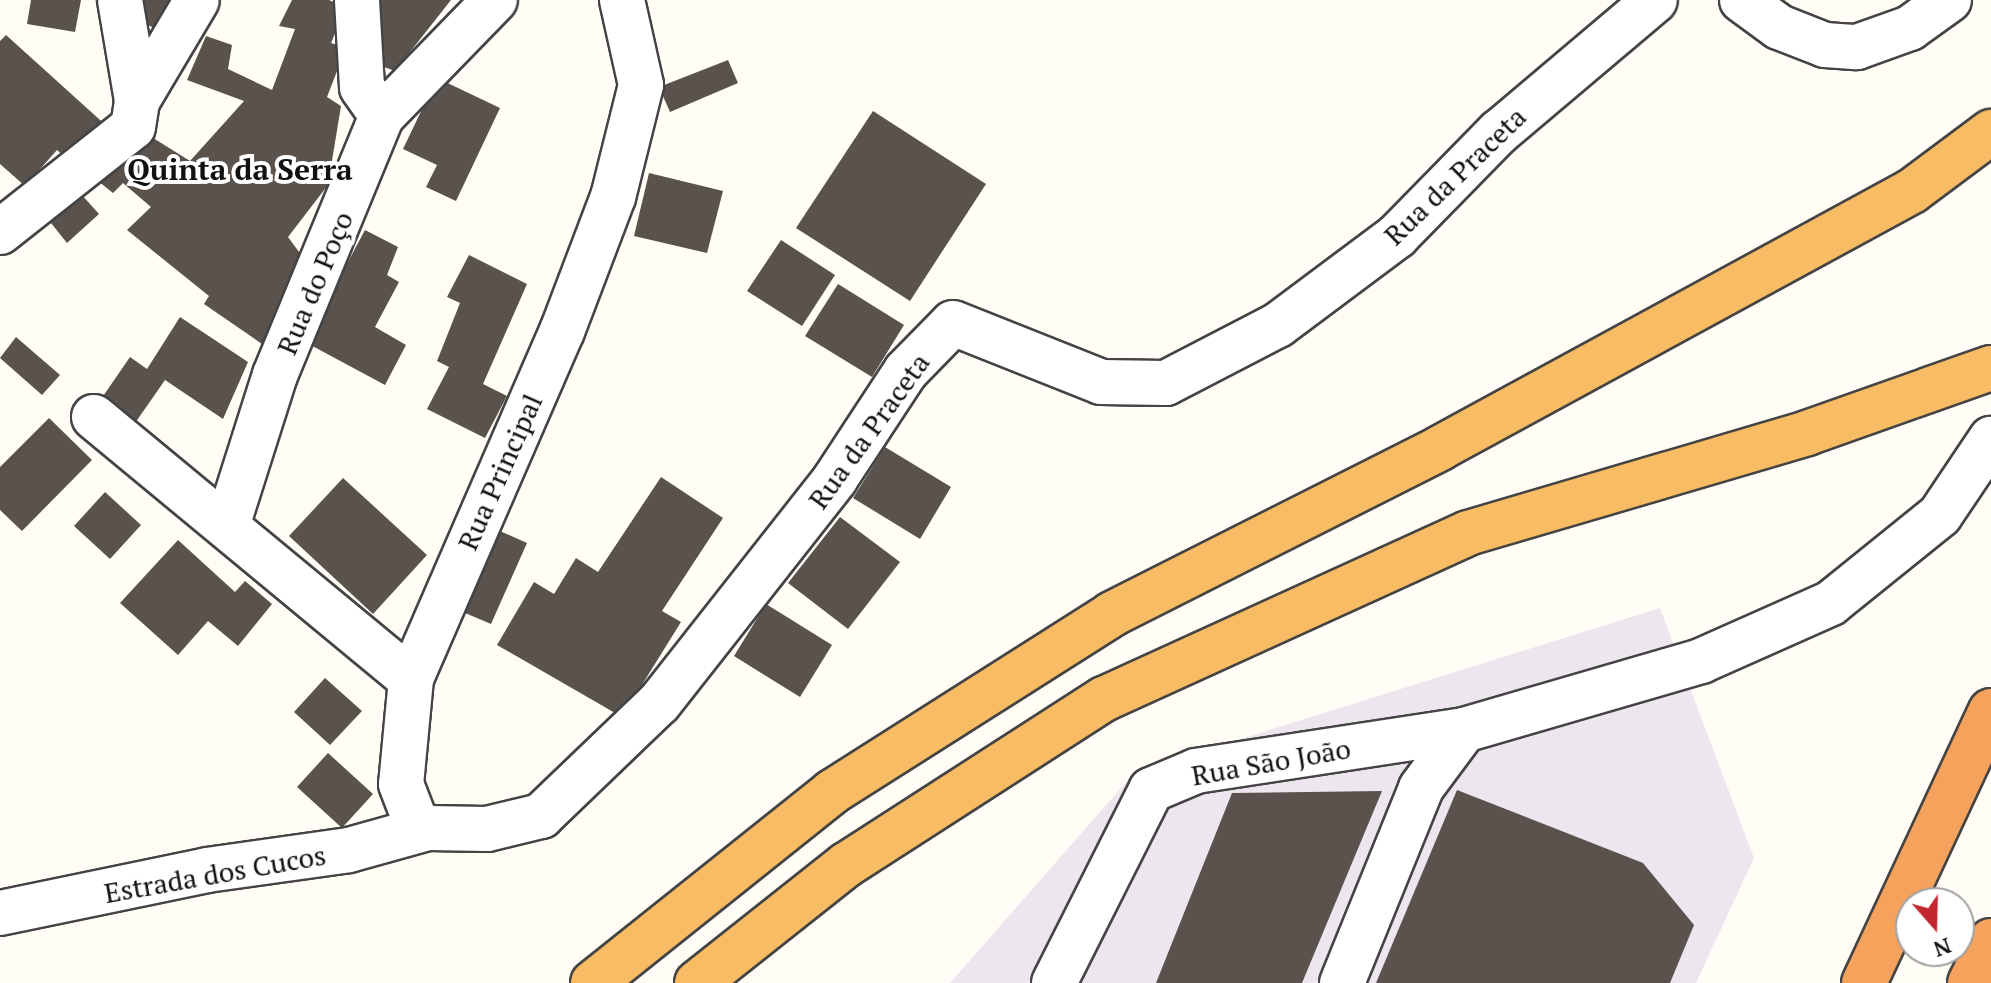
<!DOCTYPE html>
<html>
<head>
<meta charset="utf-8">
<style>
	body { margin:0 }
	#map { position:relative; width:1991px; height:983px; overflow:hidden; background:#fffdf5; font-family:"PT Serif",serif }
	div>[style] { position:absolute }
	[style*='--x'] { left:calc(var(--x)*1px); top:calc(var(--y)*1px); width:calc(var(--w)*1px); rotate:calc(var(--a)*1deg) }
	.industrial>* { inset:0; background:#eee6ef }
	.building>* { inset:0; background:#5a524d }
	.roads { filter:drop-shadow(2px 0 #444) drop-shadow(-2px 0 #444) drop-shadow(0 2px #444) drop-shadow(0 -2px #444) }
	.minor>* { height:44px; margin:-22px; padding:0 22px; transform-origin:22px; border-radius:22px; background:#fff }
	.tertiary>* { height:44px; margin:-22px; padding:0 22px; transform-origin:22px; border-radius:22px; background:#fff }
	.trunk>* { height:44px; margin:-22px; padding:0 22px; transform-origin:22px; border-radius:22px; background:#f7bc64 }
	.motorway>* { height:44px; margin:-22px; padding:0 22px; transform-origin:22px; border-radius:22px; background:#f5a25d }
	span { translate:-50% -50%; white-space:nowrap; text-align:center; line-height:1.15; -webkit-text-stroke:8px #fff; paint-order:stroke }
	.street-label { font-size:28px; color:#111 }
	.neighbourhood-label { font-size:30px; color:#111; font-weight:700 }
	.north { position:absolute; left:1895px; top:887px; width:80px; height:80px; box-sizing:border-box; background:#fff; border:2px solid #a0a0a0; border-radius:50%; rotate:160deg; font-size:22px; font-weight:700; line-height:32px; text-align:center; color:#111 }
	.north::after { content:''; display:block; margin:auto; width:28px; height:36px; background:#c4262e; clip-path:polygon(50% 0,100% 100%,50% 72%,0 100%) }
</style>
</head>
<body>
<div id="map">
	<div class="industrial">
		<div style="clip-path:polygon(1660px 608px,1754px 858px,1696px 983px,950px 983px,1135px 772px)"></div>
	</div>
	<div class="building">
		<div style="clip-path:polygon(31px 0,81px 0,75px 32px,27px 24px)"></div>
		<div style="clip-path:polygon(143px 0,183px 0,166px 33px,143px 23px)"></div>
		<div style="clip-path:polygon(292px 0,329px 0,346px 7px,331px 43px,346px 48px,327px 97px,341px 106px,328px 185px,288px 237px,302px 256px,262px 344px,204px 304px,209px 296px,127px 230px,151px 207px,123px 183px,113px 193px,98px 181px,150px 136px,190px 161px,244px 101px,187px 80px,206px 36px,232px 45px,228px 69px,272px 90px,295px 29px,279px 26px)"></div>
		<div style="clip-path:polygon(374px 0,451px 0,395px 71px,373px 63px)"></div>
		<div style="clip-path:polygon(6px 35px,110px 129px,76px 167px,57px 150px,25px 186px,0 164px,0 41px)"></div>
		<div style="clip-path:polygon(728px 60px,738px 83px,670px 112px,659px 87px)"></div>
		<div style="clip-path:polygon(437px 78px,500px 108px,456px 201px,426px 187px,437px 165px,403px 149px)"></div>
		<div style="clip-path:polygon(873px 111px,986px 184px,910px 301px,796px 228px)"></div>
		<div style="clip-path:polygon(649px 173px,723px 191px,707px 253px,634px 236px)"></div>
		<div style="clip-path:polygon(81px 194px,99px 214px,67px 243px,51px 223px)"></div>
		<div style="clip-path:polygon(365px 230px,398px 247px,387px 275px,399px 282px,375px 327px,406px 345px,385px 385px,305px 342px)"></div>
		<div style="clip-path:polygon(781px 240px,835px 275px,802px 326px,747px 291px)"></div>
		<div style="clip-path:polygon(469px 255px,527px 284px,483px 384px,507px 396px,485px 438px,427px 409px,449px 367px,437px 361px,460px 303px,447px 297px)"></div>
		<div style="clip-path:polygon(838px 284px,904px 325px,872px 377px,805px 336px)"></div>
		<div style="clip-path:polygon(180px 317px,248px 362px,223px 419px,165px 380px,133px 426px,99px 402px,130px 357px,147px 369px)"></div>
		<div style="clip-path:polygon(16px 337px,60px 375px,42px 395px,0 358px)"></div>
		<div style="clip-path:polygon(49px 418px,92px 460px,22px 531px,0 510px,0 467px)"></div>
		<div style="clip-path:polygon(885px 447px,951px 487px,920px 539px,853px 498px)"></div>
		<div style="clip-path:polygon(661px 477px,723px 518px,662px 611px,681px 622px,622px 717px,497px 645px,534px 582px,554px 594px,576px 558px,598px 572px)"></div>
		<div style="clip-path:polygon(343px 478px,427px 555px,373px 614px,289px 536px)"></div>
		<div style="clip-path:polygon(105px 492px,141px 525px,110px 559px,74px 526px)"></div>
		<div style="clip-path:polygon(840px 517px,900px 562px,848px 629px,788px 583px)"></div>
		<div style="clip-path:polygon(493px 528px,527px 543px,491px 624px,458px 610px)"></div>
		<div style="clip-path:polygon(178px 540px,235px 592px,245px 581px,272px 604px,238px 646px,208px 621px,178px 655px,120px 603px)"></div>
		<div style="clip-path:polygon(766px 604px,832px 645px,800px 697px,734px 656px)"></div>
		<div style="clip-path:polygon(325px 678px,362px 711px,330px 745px,294px 712px)"></div>
		<div style="clip-path:polygon(328px 753px,373px 794px,342px 828px,297px 787px)"></div>
		<div style="clip-path:polygon(1457px 790px,1643px 863px,1694px 925px,1670px 983px,1376px 983px)"></div>
		<div style="clip-path:polygon(1382px 791px,1302px 983px,1156px 983px,1232px 793px)"></div>
	</div>
	<div class="roads">
		<div class="minor">
			<div style="--x:120;--y:0;--w:102;--a:80.4"></div>
			<div style="--x:622;--y:0;--w:87;--a:77.4"></div>
			<div style="--x:641;--y:85;--w:115;--a:104"></div>
			<div style="--x:613;--y:197;--w:143;--a:110.8"></div>
			<div style="--x:562;--y:331;--w:379;--a:113.5"></div>
			<div style="--x:411;--y:679;--w:105;--a:95.4"></div>
			<div style="--x:401;--y:784;--w:40;--a:69"></div>
			<div style="--x:415;--y:821;--w:15;--a:28"></div>
			<div style="--x:428;--y:828;--w:59;--a:1"></div>
			<div style="--x:487;--y:829;--w:56;--a:-13.5"></div>
			<div style="--x:541;--y:816;--w:163;--a:-43.8"></div>
			<div style="--x:659;--y:703;--w:285;--a:-51.8"></div>
			<div style="--x:835;--y:479;--w:129;--a:-56.7"></div>
			<div style="--x:906;--y:371;--w:67;--a:-45.6"></div>
			<div style="--x:953;--y:323;--w:159;--a:21.7"></div>
			<div style="--x:1101;--y:382;--w:65;--a:0.9"></div>
			<div style="--x:1166;--y:383;--w:126;--a:-27.4"></div>
			<div style="--x:1278;--y:325;--w:149;--a:-36.8"></div>
			<div style="--x:1397;--y:236;--w:146;--a:-45.6"></div>
			<div style="--x:1499;--y:132;--w:204;--a:-40.2"></div>
			<div style="--x:1742;--y:0;--w:46;--a:36.1"></div>
			<div style="--x:1779;--y:27;--w:49;--a:21.4"></div>
			<div style="--x:1825;--y:45;--w:32;--a:4"></div>
			<div style="--x:1857;--y:47;--w:56;--a:-19.7"></div>
			<div style="--x:1910;--y:28;--w:48;--a:-35.7"></div>
			<div style="--x:382;--y:116;--w:162;--a:-45.8"></div>
			<div style="--x:0;--y:232;--w:169;--a:-38.3"></div>
			<div style="--x:133;--y:127;--w:26;--a:-81"></div>
			<div style="--x:137;--y:101;--w:117;--a:-59.3"></div>
			<div style="--x:94;--y:417;--w:411;--a:39.6"></div>
			<div style="--x:228;--y:523;--w:155;--a:-72.4"></div>
			<div style="--x:275;--y:375;--w:280;--a:-67.6"></div>
			<div style="--x:382;--y:116;--w:35;--a:-125"></div>
			<div style="--x:362;--y:87;--w:87;--a:-93.3"></div>
			<div style="--x:0;--y:913;--w:211;--a:-11.7"></div>
			<div style="--x:207;--y:870;--w:143;--a:-8"></div>
			<div style="--x:349;--y:850;--w:82;--a:-15.6"></div>
			<div style="--x:1054;--y:983;--w:216;--a:-63.3"></div>
			<div style="--x:1151;--y:790;--w:49;--a:-22.9"></div>
			<div style="--x:1196;--y:771;--w:271;--a:-8.7"></div>
		</div>
		<div class="tertiary">
			<div style="--x:1342;--y:983;--w:210;--a:-67.9"></div>
			<div style="--x:1421;--y:788;--w:72;--a:-53.4"></div>
			<div style="--x:1464;--y:730;--w:247;--a:-16.2"></div>
			<div style="--x:1701;--y:661;--w:142;--a:-24"></div>
			<div style="--x:1831;--y:603;--w:140;--a:-38.9"></div>
			<div style="--x:1940;--y:515;--w:92;--a:-56.1"></div>
		</div>
		<div class="trunk">
			<div style="--x:593;--y:983;--w:306;--a:-38.6"></div>
			<div style="--x:832;--y:792;--w:332;--a:-32.4"></div>
			<div style="--x:1112;--y:614;--w:368;--a:-26.8"></div>
			<div style="--x:1440;--y:448;--w:537;--a:-28.57"></div>
			<div style="--x:1912;--y:191;--w:99;--a:-36.8"></div>
			<div style="--x:697;--y:983;--w:190;--a:-38.4"></div>
			<div style="--x:846;--y:865;--w:307;--a:-32.8"></div>
			<div style="--x:1104;--y:699;--w:400;--a:-24.5"></div>
			<div style="--x:1468;--y:533;--w:353;--a:-16.4"></div>
			<div style="--x:1807;--y:433;--w:195;--a:-19.5"></div>
		</div>
		<div class="motorway">
			<div style="--x:1864;--y:983;--w:300;--a:-65"></div>
			<div style="--x:1970;--y:983;--w:47;--a:-63.4"></div>
		</div>
	</div>
	<div class="street-label">
		<span style="left:1455px;top:176px;rotate:-44deg">Rua da Praceta</span>
		<span style="left:315px;top:283px;rotate:-67deg">Rua do Poço</span>
		<span style="left:869px;top:431px;rotate:-54deg">Rua da Praceta</span>
		<span style="left:500px;top:472px;rotate:-66deg">Rua Principal</span>
		<span style="left:1271px;top:762px;rotate:-10deg">Rua São João</span>
		<span style="left:215px;top:874px;rotate:-10deg">Estrada dos Cucos</span>
	</div>
	<div class="neighbourhood-label">
		<span style="left:240px;top:169px">Quinta da Serra</span>
	</div>
	<div class="north">N</div>
</div>
</body>
</html>
